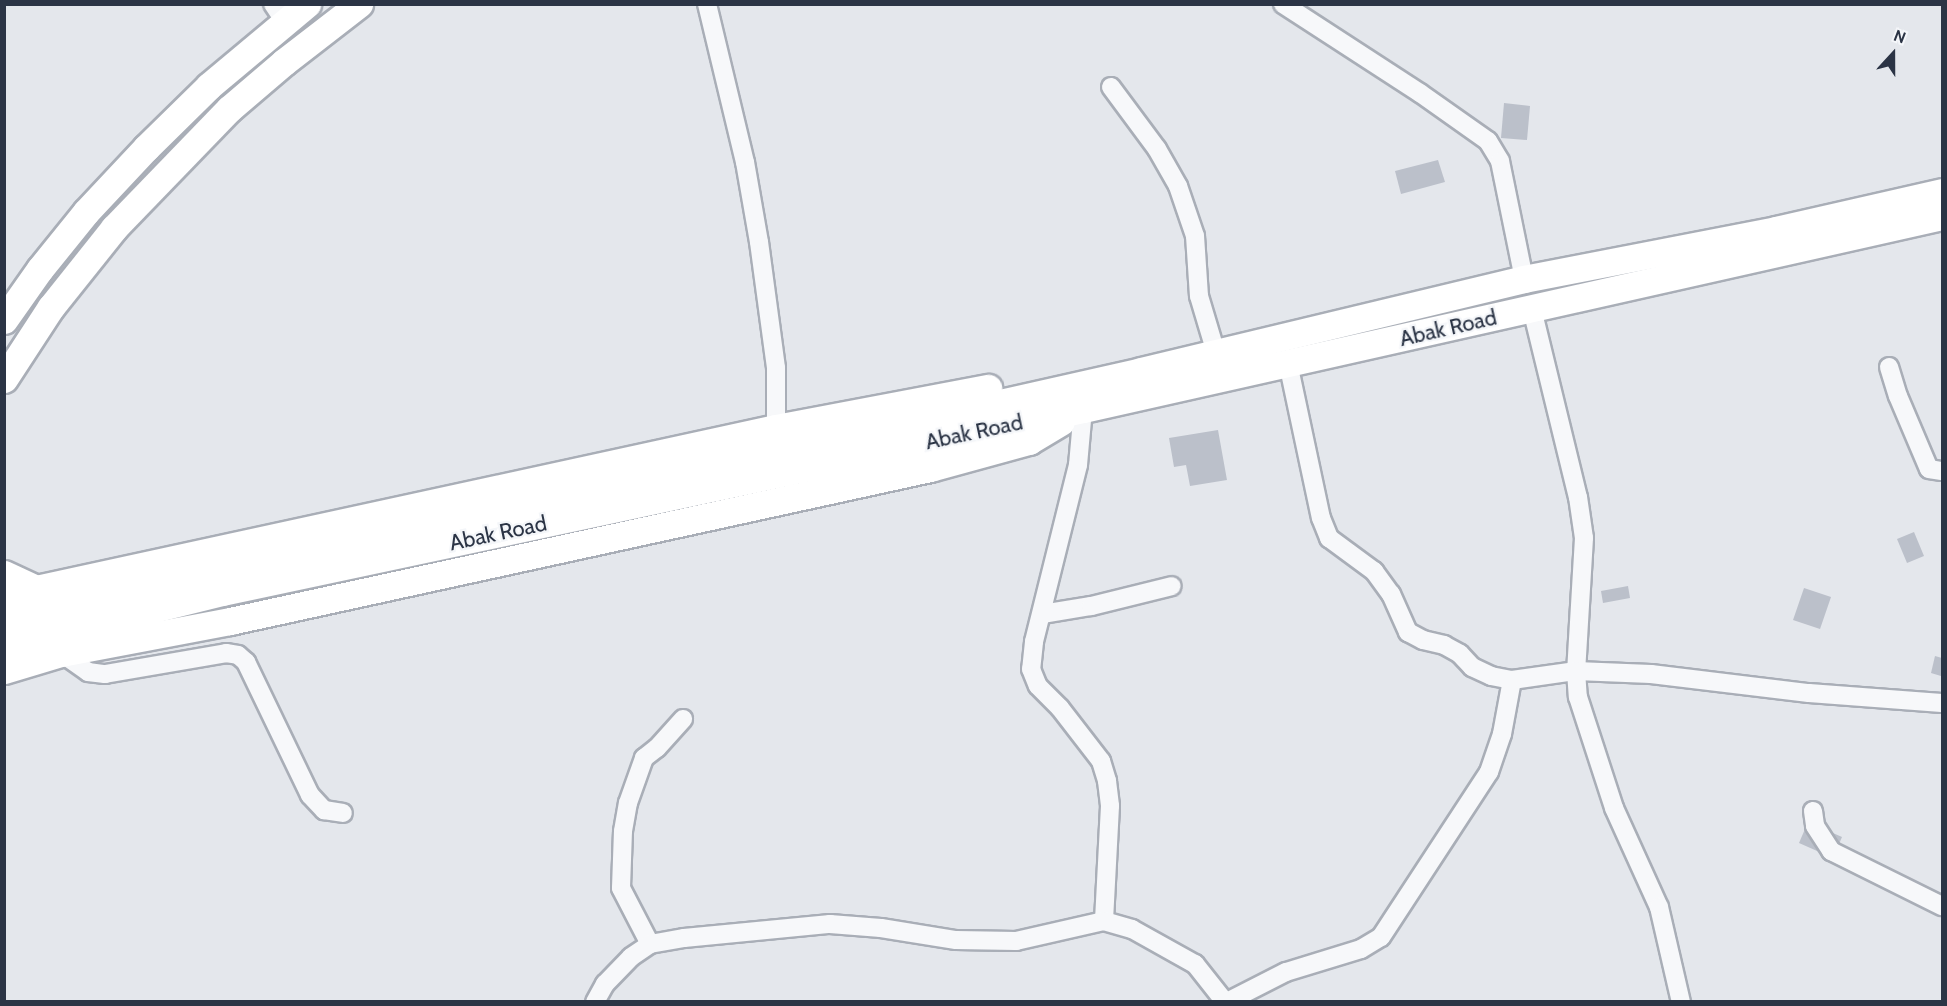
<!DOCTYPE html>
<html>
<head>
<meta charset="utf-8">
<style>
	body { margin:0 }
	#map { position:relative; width:1947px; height:1006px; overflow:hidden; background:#e4e7ec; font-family:Cabin,sans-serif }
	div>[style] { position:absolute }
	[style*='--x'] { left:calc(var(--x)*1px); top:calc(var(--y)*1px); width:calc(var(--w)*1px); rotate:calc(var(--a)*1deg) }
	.building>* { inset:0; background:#bbc0ca }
	.roads { filter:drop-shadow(2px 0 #a9aeb7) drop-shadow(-2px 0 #a9aeb7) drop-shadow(0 2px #a9aeb7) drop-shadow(0 -2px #a9aeb7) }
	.minor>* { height:18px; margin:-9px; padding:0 9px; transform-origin:9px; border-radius:9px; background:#f7f8fa }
	.highway>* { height:27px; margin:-13.5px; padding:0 13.5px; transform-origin:13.5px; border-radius:13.5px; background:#fff }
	span { translate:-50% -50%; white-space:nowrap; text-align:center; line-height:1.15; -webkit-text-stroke:4.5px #f4f6f9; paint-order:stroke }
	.street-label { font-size:22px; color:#2b3445 }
	.frame { position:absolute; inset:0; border:6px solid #2b3445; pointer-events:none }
	.north { position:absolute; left:1863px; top:24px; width:60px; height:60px; -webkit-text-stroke:4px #f4f6f9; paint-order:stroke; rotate:21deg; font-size:16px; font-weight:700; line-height:24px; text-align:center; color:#2b3445 }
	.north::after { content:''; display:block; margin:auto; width:21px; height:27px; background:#2b3445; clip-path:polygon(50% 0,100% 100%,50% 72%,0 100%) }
</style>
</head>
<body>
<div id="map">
	<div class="building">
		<div style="clip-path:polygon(1504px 103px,1530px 106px,1527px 140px,1501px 138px)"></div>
		<div style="clip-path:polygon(1438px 160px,1445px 182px,1401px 194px,1395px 171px)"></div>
		<div style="clip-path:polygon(1218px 430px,1227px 480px,1190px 486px,1186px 465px,1174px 467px,1169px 438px)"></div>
		<div style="clip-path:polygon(1914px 532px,1924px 556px,1907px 563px,1897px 539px)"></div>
		<div style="clip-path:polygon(1628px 586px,1630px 598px,1603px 603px,1601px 591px)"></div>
		<div style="clip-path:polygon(1804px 588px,1831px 597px,1820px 629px,1793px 620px)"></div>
		<div style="clip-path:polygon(1935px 656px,1942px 658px,1941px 676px,1931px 673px)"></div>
		<div style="clip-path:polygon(1808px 822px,1842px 837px,1833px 858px,1799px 843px)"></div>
	</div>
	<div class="roads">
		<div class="minor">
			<div style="--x:273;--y:4;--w:22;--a:56"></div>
			<div style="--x:707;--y:4;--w:163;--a:76.5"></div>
			<div style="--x:745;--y:162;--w:81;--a:80.1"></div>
			<div style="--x:759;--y:242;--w:127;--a:82.3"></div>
			<div style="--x:776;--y:368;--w:60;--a:90"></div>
			<div style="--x:1283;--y:4;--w:163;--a:33"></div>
			<div style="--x:1420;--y:93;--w:83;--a:35.2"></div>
			<div style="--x:1488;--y:141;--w:23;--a:59"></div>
			<div style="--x:1500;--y:161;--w:120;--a:78.5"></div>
			<div style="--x:1111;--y:87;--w:77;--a:53.4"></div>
			<div style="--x:1157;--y:149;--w:43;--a:60.4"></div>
			<div style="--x:1178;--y:186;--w:53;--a:71.2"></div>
			<div style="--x:1195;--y:236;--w:60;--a:86.2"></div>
			<div style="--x:1199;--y:296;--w:59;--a:73.4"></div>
			<div style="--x:1532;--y:309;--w:194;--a:76.3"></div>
			<div style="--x:1578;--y:497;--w:41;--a:81.7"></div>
			<div style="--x:1584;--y:538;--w:133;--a:93.4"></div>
			<div style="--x:1576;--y:671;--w:26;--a:86"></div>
			<div style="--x:1578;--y:697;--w:117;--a:72"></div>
			<div style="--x:1614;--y:808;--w:109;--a:65.6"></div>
			<div style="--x:1659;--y:907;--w:98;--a:77"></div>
			<div style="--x:1288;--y:363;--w:158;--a:78"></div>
			<div style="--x:1321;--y:518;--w:22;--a:68"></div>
			<div style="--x:1329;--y:538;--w:56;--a:36.3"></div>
			<div style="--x:1374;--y:571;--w:29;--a:54"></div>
			<div style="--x:1391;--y:594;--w:42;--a:65.9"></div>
			<div style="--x:1408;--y:632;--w:17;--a:28"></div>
			<div style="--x:1423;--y:640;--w:22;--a:13"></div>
			<div style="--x:1444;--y:645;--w:18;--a:29"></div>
			<div style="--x:1460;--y:654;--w:18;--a:47"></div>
			<div style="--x:1472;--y:667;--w:21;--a:25"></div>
			<div style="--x:1491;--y:676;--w:21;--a:11"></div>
			<div style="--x:1512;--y:680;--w:65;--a:-8"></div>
			<div style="--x:1576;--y:671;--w:75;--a:2.3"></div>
			<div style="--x:1651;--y:674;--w:159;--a:6.9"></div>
			<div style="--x:1809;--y:693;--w:133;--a:4.3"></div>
			<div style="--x:1889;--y:367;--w:30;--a:73"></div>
			<div style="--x:1898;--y:396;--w:79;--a:67"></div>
			<div style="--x:1929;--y:469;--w:13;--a:9"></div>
			<div style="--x:1083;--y:409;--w:56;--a:95.1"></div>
			<div style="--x:1078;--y:465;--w:182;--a:104"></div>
			<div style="--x:1034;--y:642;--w:27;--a:96"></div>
			<div style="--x:1031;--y:669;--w:18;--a:68"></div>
			<div style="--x:1038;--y:686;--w:31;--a:45"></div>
			<div style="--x:1060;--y:708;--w:67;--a:52.3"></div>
			<div style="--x:1101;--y:761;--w:21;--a:73"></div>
			<div style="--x:1107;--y:781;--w:25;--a:83"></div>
			<div style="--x:1110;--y:806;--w:115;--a:93"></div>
			<div style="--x:1042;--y:614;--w:50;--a:-9.3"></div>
			<div style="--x:1091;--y:606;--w:83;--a:-13.9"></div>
			<div style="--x:61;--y:653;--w:33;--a:35"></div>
			<div style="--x:88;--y:672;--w:17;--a:7"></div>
			<div style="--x:105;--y:674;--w:123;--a:-9.8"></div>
			<div style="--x:226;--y:653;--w:12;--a:9"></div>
			<div style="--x:238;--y:655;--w:11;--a:41"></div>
			<div style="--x:246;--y:662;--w:148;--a:64.3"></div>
			<div style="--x:310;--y:795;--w:21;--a:47"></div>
			<div style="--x:324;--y:810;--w:19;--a:9"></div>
			<div style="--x:1813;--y:811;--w:15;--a:82"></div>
			<div style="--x:1815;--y:826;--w:30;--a:57"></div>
			<div style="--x:1831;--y:851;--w:124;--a:26.4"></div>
			<div style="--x:650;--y:944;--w:63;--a:-117.4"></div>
			<div style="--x:621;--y:888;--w:57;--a:-88"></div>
			<div style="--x:623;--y:831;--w:28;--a:-80"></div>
			<div style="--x:628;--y:803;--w:48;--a:-70.4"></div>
			<div style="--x:644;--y:758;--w:16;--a:-38"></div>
			<div style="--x:657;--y:748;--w:39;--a:-48"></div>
			<div style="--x:595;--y:1002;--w:21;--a:-61"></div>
			<div style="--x:605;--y:984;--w:37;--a:-46"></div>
			<div style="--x:631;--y:957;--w:23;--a:-34"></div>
			<div style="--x:650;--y:944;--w:35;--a:-10"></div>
			<div style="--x:684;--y:938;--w:147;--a:-5.5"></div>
			<div style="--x:830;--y:924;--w:51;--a:4.5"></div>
			<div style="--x:881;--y:928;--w:76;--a:9.1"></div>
			<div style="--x:956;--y:940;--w:60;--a:1"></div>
			<div style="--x:1016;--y:941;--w:90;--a:-12.8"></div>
			<div style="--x:1104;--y:921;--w:29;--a:16"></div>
			<div style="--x:1132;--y:929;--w:72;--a:29.1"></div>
			<div style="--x:1195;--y:964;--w:48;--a:51.7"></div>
			<div style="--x:1227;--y:1002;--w:66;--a:-27"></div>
			<div style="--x:1286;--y:972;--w:78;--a:-17"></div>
			<div style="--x:1361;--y:949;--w:23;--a:-31"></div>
			<div style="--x:1381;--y:937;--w:197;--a:-56.8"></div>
			<div style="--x:1489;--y:772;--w:40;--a:-71.1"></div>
			<div style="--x:1502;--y:734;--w:55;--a:-79.5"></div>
		</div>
		<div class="highway">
			<div style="--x:4;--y:320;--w:62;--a:-54.8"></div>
			<div style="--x:40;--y:269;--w:73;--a:-51.1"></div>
			<div style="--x:86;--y:212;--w:88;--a:-46.8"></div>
			<div style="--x:146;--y:148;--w:88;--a:-44.5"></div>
			<div style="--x:209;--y:86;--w:128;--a:-39.9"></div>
			<div style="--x:4;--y:379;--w:86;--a:-56.9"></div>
			<div style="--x:51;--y:307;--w:101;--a:-51.4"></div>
			<div style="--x:114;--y:228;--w:165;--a:-46"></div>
			<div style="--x:229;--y:109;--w:72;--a:-40.5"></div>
			<div style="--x:284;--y:62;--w:95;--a:-37.7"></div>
			<div style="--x:4;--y:574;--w:38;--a:25"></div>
			<div style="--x:4;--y:596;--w:790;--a:-12.28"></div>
			<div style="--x:776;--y:428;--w:216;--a:-10.7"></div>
			<div style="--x:4;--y:619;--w:810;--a:-12.11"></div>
			<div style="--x:796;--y:449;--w:354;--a:-12.7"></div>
			<div style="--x:1141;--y:371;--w:394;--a:-13.5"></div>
			<div style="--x:1524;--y:279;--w:257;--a:-11"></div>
			<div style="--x:1776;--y:230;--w:170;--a:-12.9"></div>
			<div style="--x:4;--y:646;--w:225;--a:-13.9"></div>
			<div style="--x:222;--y:592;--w:880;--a:-12"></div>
			<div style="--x:1083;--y:409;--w:880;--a:-12.66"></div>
			<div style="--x:4;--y:670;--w:59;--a:-16.6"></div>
			<div style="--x:61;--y:653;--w:172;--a:-10.7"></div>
			<div style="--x:230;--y:621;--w:717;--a:-12.33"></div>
			<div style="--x:930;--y:468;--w:103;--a:-15.3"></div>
			<div style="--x:1029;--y:441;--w:37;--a:-31"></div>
		</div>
	</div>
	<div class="street-label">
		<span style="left:1448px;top:328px;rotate:-13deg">Abak Road</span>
		<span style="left:974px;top:432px;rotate:-12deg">Abak Road</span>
		<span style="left:498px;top:533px;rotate:-12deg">Abak Road</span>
	</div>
	<div class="frame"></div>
	<div class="north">N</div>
</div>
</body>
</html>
